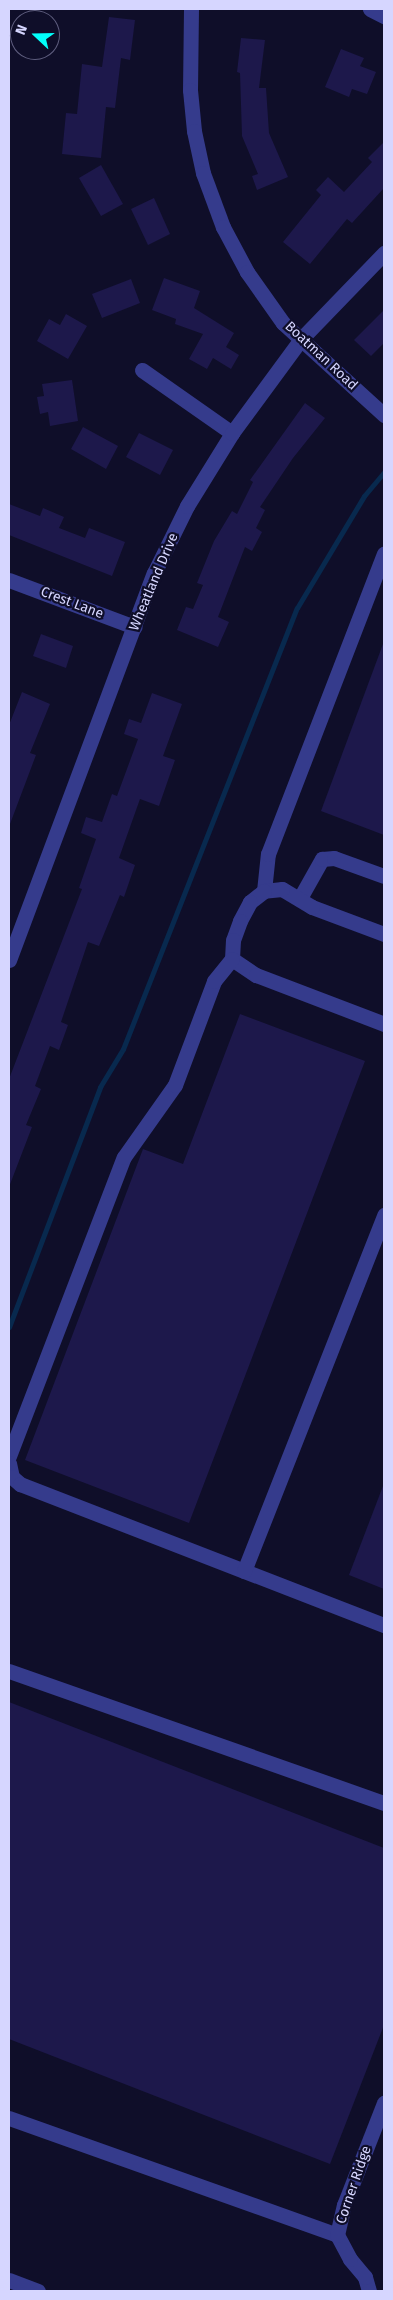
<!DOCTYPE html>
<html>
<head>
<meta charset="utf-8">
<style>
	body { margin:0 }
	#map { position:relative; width:393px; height:2300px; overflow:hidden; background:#0f0e29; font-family:"Fira Sans",sans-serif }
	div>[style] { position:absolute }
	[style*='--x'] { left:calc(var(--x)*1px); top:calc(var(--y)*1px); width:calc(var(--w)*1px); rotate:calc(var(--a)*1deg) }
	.stream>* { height:5px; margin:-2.5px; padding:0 2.5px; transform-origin:2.5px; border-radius:2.5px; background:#08294e }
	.building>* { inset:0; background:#1d184b }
	.minor>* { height:15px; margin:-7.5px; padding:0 7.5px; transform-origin:7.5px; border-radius:7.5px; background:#353b8c }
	span { translate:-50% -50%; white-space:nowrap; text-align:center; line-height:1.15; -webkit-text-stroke:4.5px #0f0e29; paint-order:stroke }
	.street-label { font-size:14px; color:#d6d6ff }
	.frame { position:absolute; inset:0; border:10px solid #d6d6ff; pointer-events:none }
	.north { position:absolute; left:10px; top:10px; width:50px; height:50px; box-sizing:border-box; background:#0f0e29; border:1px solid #5f5e7f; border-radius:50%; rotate:291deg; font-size:14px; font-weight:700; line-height:20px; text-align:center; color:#d6d6ff }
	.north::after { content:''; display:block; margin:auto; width:18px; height:22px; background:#02fffb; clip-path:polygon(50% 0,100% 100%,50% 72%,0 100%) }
</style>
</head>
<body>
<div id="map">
	<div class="stream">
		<div style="--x:9;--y:1327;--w:257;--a:-69.2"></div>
		<div style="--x:100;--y:1087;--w:44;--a:-58.8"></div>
		<div style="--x:123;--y:1049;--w:474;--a:-68.5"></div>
		<div style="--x:297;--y:608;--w:131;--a:-59.1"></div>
		<div style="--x:364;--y:496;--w:31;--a:-50"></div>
	</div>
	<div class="building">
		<div style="clip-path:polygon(109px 17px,135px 20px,130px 60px,121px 58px,115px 108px,106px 107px,101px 158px,62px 154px,66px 113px,77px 114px,82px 64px,102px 67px)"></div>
		<div style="clip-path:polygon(241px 38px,265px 40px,259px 88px,266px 88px,269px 133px,288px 177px,257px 190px,252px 176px,258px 174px,242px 136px,240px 73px,237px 72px)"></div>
		<div style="clip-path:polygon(341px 49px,364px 58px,360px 66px,376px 72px,367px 94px,352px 89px,349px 97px,325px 87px)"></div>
		<div style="clip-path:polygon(384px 142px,384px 188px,352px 223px,347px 219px,310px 264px,283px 242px,321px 195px,316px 190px,328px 177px,344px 192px,372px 162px,368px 158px)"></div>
		<div style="clip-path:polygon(101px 165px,123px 204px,101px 216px,79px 178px)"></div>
		<div style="clip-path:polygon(154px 198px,170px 234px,148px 245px,131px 209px)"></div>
		<div style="clip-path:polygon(164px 278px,200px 291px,194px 308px,234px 333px,226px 347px,239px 355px,231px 369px,213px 358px,207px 369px,189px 359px,203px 334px,175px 324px,176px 319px,152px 310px)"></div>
		<div style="clip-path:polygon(131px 279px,140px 303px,102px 318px,92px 294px)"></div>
		<div style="clip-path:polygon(384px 310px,384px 343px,371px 356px,354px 340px)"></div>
		<div style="clip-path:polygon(66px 314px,87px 326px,68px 359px,37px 341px,49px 319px,60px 325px)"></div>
		<div style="clip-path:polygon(72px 380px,78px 421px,50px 426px,48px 412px,40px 414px,37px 397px,44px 396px,42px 384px)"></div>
		<div style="clip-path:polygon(305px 403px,325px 418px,293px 458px,260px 507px,265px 510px,256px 528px,262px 532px,252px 551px,245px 547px,218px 617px,229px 622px,218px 647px,177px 630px,186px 607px,193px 609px,203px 585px,197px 583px,214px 541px,232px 511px,237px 514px,253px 482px,250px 480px)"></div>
		<div style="clip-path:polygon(83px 427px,118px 446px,106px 469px,71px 449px)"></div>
		<div style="clip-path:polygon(139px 433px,173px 450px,160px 475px,126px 457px)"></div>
		<div style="clip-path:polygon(9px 504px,40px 516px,43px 508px,64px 517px,59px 528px,85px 538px,89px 528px,125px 542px,112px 576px,9px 535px)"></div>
		<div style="clip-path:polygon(41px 634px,73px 646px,66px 668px,33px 656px)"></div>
		<div style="clip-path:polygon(383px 644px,384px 644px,384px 835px,321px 811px)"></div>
		<div style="clip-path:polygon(22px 692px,50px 704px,30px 753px,36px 755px,10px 824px,9px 725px)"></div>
		<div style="clip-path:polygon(152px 693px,182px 704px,163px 756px,175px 760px,159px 806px,140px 799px,119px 858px,135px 865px,124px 897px,120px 895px,99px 946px,88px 942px,61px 1022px,68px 1025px,59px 1050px,50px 1046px,35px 1086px,41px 1089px,26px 1125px,32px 1127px,9px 1187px,9px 1079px,82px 889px,79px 888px,96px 839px,81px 833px,86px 817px,102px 822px,112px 794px,117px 796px,138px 739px,124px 734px,129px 719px,141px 723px)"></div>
		<div style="clip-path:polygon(240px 1014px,365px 1061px,189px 1523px,25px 1460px,143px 1149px,183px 1164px)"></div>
		<div style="clip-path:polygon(383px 1486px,384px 1487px,384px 1589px,349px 1575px)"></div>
		<div style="clip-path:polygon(9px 1702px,384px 1848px,384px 2025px,330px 2164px,9px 2039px)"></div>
	</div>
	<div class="minor">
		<div style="--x:191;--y:9;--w:81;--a:90.7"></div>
		<div style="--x:190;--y:90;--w:41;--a:84.4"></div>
		<div style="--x:194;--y:131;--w:43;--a:77.9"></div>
		<div style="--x:203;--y:173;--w:58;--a:69.7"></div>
		<div style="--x:223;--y:227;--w:51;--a:61.9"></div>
		<div style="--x:247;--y:272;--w:62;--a:54.8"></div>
		<div style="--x:283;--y:323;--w:137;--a:42.3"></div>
		<div style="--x:370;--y:9;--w:16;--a:27"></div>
		<div style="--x:142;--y:370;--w:110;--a:35"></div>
		<div style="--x:9;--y:580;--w:134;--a:20.5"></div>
		<div style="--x:264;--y:891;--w:37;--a:-84"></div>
		<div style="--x:268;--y:854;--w:322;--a:-68.9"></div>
		<div style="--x:300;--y:898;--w:45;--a:-60.6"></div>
		<div style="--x:322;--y:859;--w:12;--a:-5"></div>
		<div style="--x:334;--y:858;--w:53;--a:19.8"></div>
		<div style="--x:384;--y:934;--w:77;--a:-159.4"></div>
		<div style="--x:312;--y:907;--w:35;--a:-149"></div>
		<div style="--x:282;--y:889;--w:18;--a:174"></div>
		<div style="--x:264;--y:891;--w:18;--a:142"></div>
		<div style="--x:250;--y:902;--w:21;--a:118"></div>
		<div style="--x:240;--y:921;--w:20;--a:110"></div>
		<div style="--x:233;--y:940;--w:19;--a:93"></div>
		<div style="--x:232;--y:959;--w:29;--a:34"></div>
		<div style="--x:256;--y:975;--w:137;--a:20.9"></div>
		<div style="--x:9;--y:960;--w:413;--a:-69.5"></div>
		<div style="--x:154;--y:573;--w:75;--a:-63.8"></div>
		<div style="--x:187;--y:506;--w:86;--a:-58.3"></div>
		<div style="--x:232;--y:433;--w:117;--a:-53.7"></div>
		<div style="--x:301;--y:339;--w:120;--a:-46"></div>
		<div style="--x:9;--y:1456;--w:320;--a:-69"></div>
		<div style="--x:124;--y:1157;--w:88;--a:-54.7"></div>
		<div style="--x:175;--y:1085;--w:111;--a:-69.4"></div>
		<div style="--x:214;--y:981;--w:28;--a:-51"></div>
		<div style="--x:9;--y:1463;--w:14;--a:78"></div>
		<div style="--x:12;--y:1477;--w:11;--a:41"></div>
		<div style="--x:20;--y:1484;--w:390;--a:21.2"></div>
		<div style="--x:244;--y:1571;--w:383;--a:-68.5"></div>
		<div style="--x:9;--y:1671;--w:398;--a:19.4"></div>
		<div style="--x:9;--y:2118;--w:348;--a:19.6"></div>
		<div style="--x:9;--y:2280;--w:31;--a:21"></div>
		<div style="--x:369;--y:2291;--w:15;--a:-106"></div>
		<div style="--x:365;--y:2277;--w:23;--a:-130"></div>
		<div style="--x:350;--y:2259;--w:27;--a:-118"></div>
		<div style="--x:337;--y:2235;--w:31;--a:-77"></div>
		<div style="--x:344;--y:2205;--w:110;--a:-68.6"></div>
	</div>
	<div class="street-label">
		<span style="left:321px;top:356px;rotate:43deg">Boatman Road</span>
		<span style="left:154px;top:582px;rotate:-67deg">Wheatland Drive</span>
		<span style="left:72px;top:603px;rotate:21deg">Crest Lane</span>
		<span style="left:354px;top:2185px;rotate:-71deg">Corner Ridge</span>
	</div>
	<div class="frame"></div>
	<div class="north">N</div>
</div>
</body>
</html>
